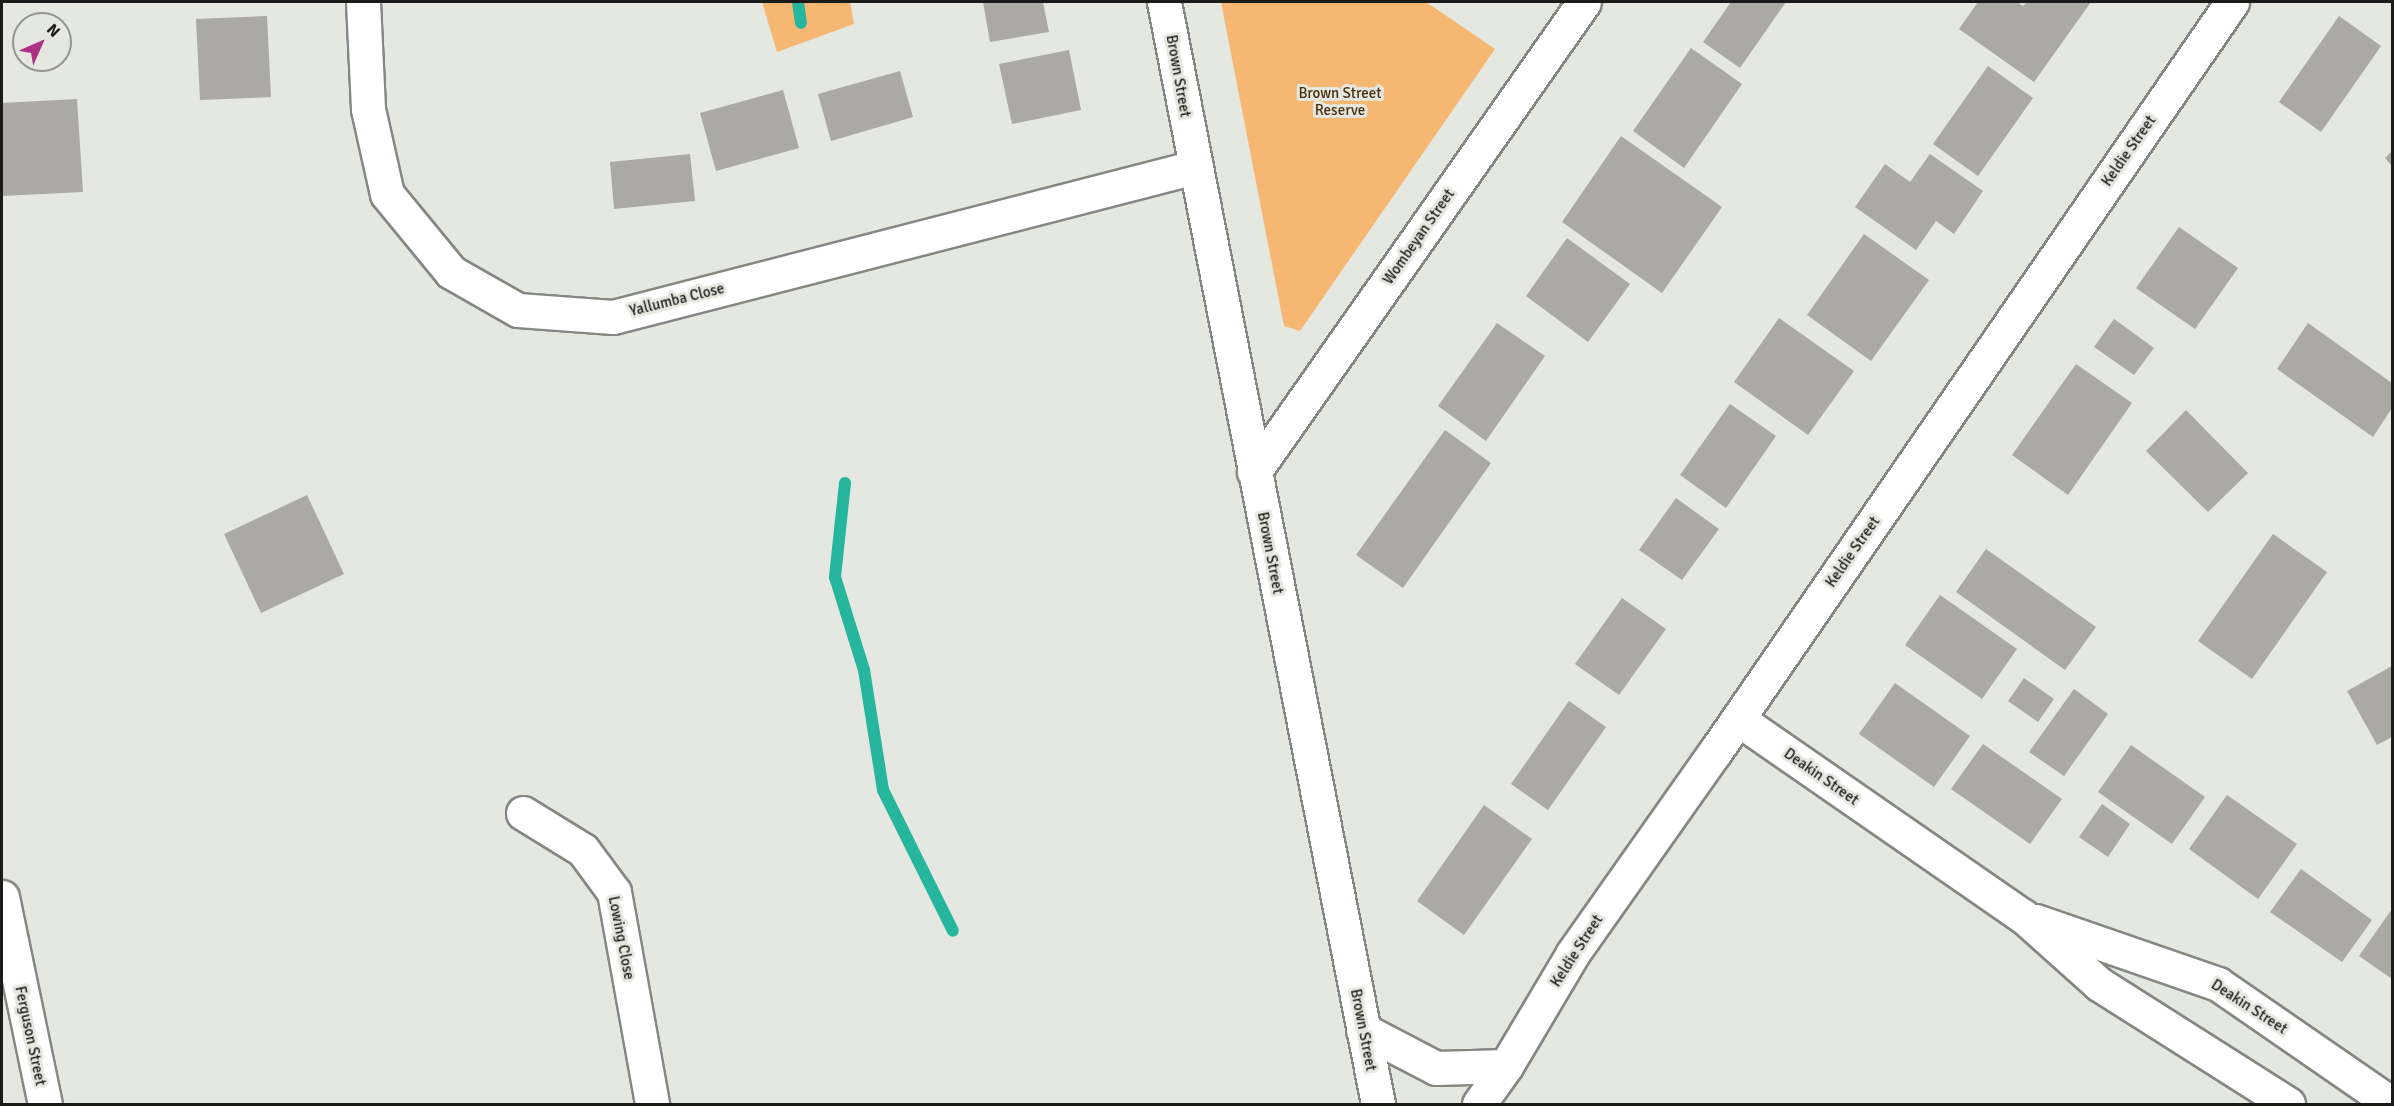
<!DOCTYPE html>
<html>
<head>
<meta charset="utf-8">
<style>
	body { margin:0 }
	#map { position:relative; width:2394px; height:1106px; overflow:hidden; background:#e5e7e1; font-family:Signika,sans-serif }
	div>[style] { position:absolute }
	[style*='--x'] { left:calc(var(--x)*1px); top:calc(var(--y)*1px); width:calc(var(--w)*1px); rotate:calc(var(--a)*1deg) }
	.green>* { inset:0; background:#f6b773 }
	.stream>* { height:12px; margin:-6px; padding:0 6px; transform-origin:6px; border-radius:6px; background:#26b59d }
	.building>* { inset:0; background:#aaa9a4 }
	.roads { filter:drop-shadow(2px 0 #858782) drop-shadow(-2px 0 #858782) drop-shadow(0 2px #858782) drop-shadow(0 -2px #858782) }
	.minor>* { height:33px; margin:-16.5px; padding:0 16.5px; transform-origin:16.5px; border-radius:16.5px; background:#fff }
	span { translate:-50% -50%; white-space:nowrap; text-align:center; line-height:1.15; -webkit-text-stroke:6px #e5e7e1; paint-order:stroke }
	.street-label { font-size:15px; color:#1a1b19 }
	.park-label { font-size:15px; color:#492e0e }
	.frame { position:absolute; inset:0; border:3px solid #1a1b19; pointer-events:none }
	.north { position:absolute; left:12px; top:12px; width:60px; height:60px; box-sizing:border-box; background:#e5e7e1; border:2px solid #949591; border-radius:50%; rotate:45deg; font-size:16px; font-weight:700; line-height:24px; text-align:center; color:#1a1b19 }
	.north::after { content:''; display:block; margin:auto; width:21px; height:27px; background:#ac3083; clip-path:polygon(50% 0,100% 100%,50% 72%,0 100%) }
</style>
</head>
<body>
<div id="map">
	<div class="green">
		<div style="clip-path:polygon(762px 2px,850px 2px,854px 24px,777px 52px)"></div>
		<div style="clip-path:polygon(1221px 2px,1426px 2px,1495px 49px,1300px 331px,1284px 326px)"></div>
	</div>
	<div class="stream">
		<div style="--x:798;--y:2;--w:21;--a:82"></div>
		<div style="--x:845;--y:483;--w:95;--a:96.1"></div>
		<div style="--x:835;--y:577;--w:97;--a:72.7"></div>
		<div style="--x:864;--y:670;--w:121;--a:81"></div>
		<div style="--x:883;--y:790;--w:157;--a:63.6"></div>
	</div>
	<div class="building">
		<div style="clip-path:polygon(983px 2px,1043px 2px,1049px 32px,990px 42px)"></div>
		<div style="clip-path:polygon(1731px 2px,1786px 2px,1740px 68px,1703px 42px)"></div>
		<div style="clip-path:polygon(1978px 2px,2017px 2px,2023px 6px,2027px 2px,2091px 2px,2034px 82px,1959px 29px)"></div>
		<div style="clip-path:polygon(267px 16px,271px 97px,200px 100px,196px 19px)"></div>
		<div style="clip-path:polygon(2339px 16px,2381px 46px,2321px 132px,2279px 102px)"></div>
		<div style="clip-path:polygon(1691px 48px,1742px 84px,1684px 168px,1633px 131px)"></div>
		<div style="clip-path:polygon(1069px 50px,1081px 110px,1012px 124px,999px 64px)"></div>
		<div style="clip-path:polygon(1988px 66px,2033px 98px,1978px 176px,1933px 144px)"></div>
		<div style="clip-path:polygon(900px 71px,913px 117px,831px 141px,818px 94px)"></div>
		<div style="clip-path:polygon(783px 90px,799px 148px,716px 171px,700px 113px)"></div>
		<div style="clip-path:polygon(77px 99px,83px 192px,2px 196px,2px 103px)"></div>
		<div style="clip-path:polygon(1621px 136px,1722px 207px,1662px 293px,1562px 222px)"></div>
		<div style="clip-path:polygon(2392px 151px,2392px 166px,2385px 158px)"></div>
		<div style="clip-path:polygon(690px 154px,695px 201px,614px 209px,610px 162px)"></div>
		<div style="clip-path:polygon(1930px 154px,1983px 191px,1954px 234px,1936px 221px,1916px 250px,1855px 207px,1885px 164px,1910px 182px)"></div>
		<div style="clip-path:polygon(2179px 227px,2238px 268px,2195px 329px,2136px 288px)"></div>
		<div style="clip-path:polygon(1864px 234px,1929px 280px,1871px 361px,1807px 315px)"></div>
		<div style="clip-path:polygon(1567px 238px,1630px 284px,1588px 342px,1526px 296px)"></div>
		<div style="clip-path:polygon(1779px 318px,1854px 371px,1808px 435px,1734px 382px)"></div>
		<div style="clip-path:polygon(2114px 319px,2154px 348px,2134px 375px,2094px 347px)"></div>
		<div style="clip-path:polygon(1497px 323px,1545px 356px,1486px 441px,1438px 406px)"></div>
		<div style="clip-path:polygon(2308px 323px,2392px 383px,2392px 408px,2373px 437px,2277px 369px)"></div>
		<div style="clip-path:polygon(2076px 364px,2132px 403px,2068px 495px,2012px 455px)"></div>
		<div style="clip-path:polygon(1730px 404px,1776px 436px,1726px 508px,1680px 475px)"></div>
		<div style="clip-path:polygon(2186px 410px,2248px 473px,2208px 512px,2146px 451px)"></div>
		<div style="clip-path:polygon(1445px 430px,1491px 463px,1403px 588px,1356px 555px)"></div>
		<div style="clip-path:polygon(307px 495px,344px 574px,261px 613px,224px 534px)"></div>
		<div style="clip-path:polygon(1676px 498px,1719px 529px,1682px 580px,1639px 550px)"></div>
		<div style="clip-path:polygon(2273px 534px,2327px 572px,2252px 679px,2198px 641px)"></div>
		<div style="clip-path:polygon(1986px 549px,2096px 627px,2065px 670px,1956px 592px)"></div>
		<div style="clip-path:polygon(1940px 595px,2017px 649px,1982px 699px,1905px 645px)"></div>
		<div style="clip-path:polygon(1622px 598px,1666px 629px,1619px 695px,1575px 664px)"></div>
		<div style="clip-path:polygon(2392px 666px,2392px 737px,2377px 745px,2347px 691px)"></div>
		<div style="clip-path:polygon(2024px 678px,2054px 699px,2038px 722px,2008px 701px)"></div>
		<div style="clip-path:polygon(1895px 683px,1970px 736px,1934px 787px,1859px 734px)"></div>
		<div style="clip-path:polygon(2074px 689px,2108px 714px,2064px 776px,2029px 752px)"></div>
		<div style="clip-path:polygon(1569px 701px,1606px 727px,1548px 810px,1511px 784px)"></div>
		<div style="clip-path:polygon(1983px 744px,2062px 799px,2030px 844px,1951px 789px)"></div>
		<div style="clip-path:polygon(2131px 745px,2205px 797px,2172px 844px,2098px 792px)"></div>
		<div style="clip-path:polygon(2227px 795px,2297px 844px,2258px 899px,2189px 849px)"></div>
		<div style="clip-path:polygon(2102px 804px,2130px 824px,2108px 857px,2079px 837px)"></div>
		<div style="clip-path:polygon(1484px 805px,1532px 839px,1464px 935px,1417px 901px)"></div>
		<div style="clip-path:polygon(2301px 869px,2372px 920px,2342px 962px,2270px 912px)"></div>
		<div style="clip-path:polygon(2392px 909px,2392px 979px,2359px 956px)"></div>
	</div>
	<div class="roads">
		<div class="minor">
			<div style="--x:363;--y:2;--w:107;--a:87.3"></div>
			<div style="--x:368;--y:109;--w:87;--a:77.4"></div>
			<div style="--x:387;--y:194;--w:101;--a:50.6"></div>
			<div style="--x:451;--y:272;--w:77;--a:29.6"></div>
			<div style="--x:518;--y:310;--w:95;--a:4.2"></div>
			<div style="--x:613;--y:317;--w:601;--a:-14.45"></div>
			<div style="--x:1164;--y:2;--w:1123;--a:79.01"></div>
			<div style="--x:1254;--y:472;--w:574;--a:-54.93"></div>
			<div style="--x:1738;--y:719;--w:346;--a:34.7"></div>
			<div style="--x:2023;--y:916;--w:102;--a:41.8"></div>
			<div style="--x:2099;--y:984;--w:224;--a:32.4"></div>
			<div style="--x:523;--y:813;--w:70;--a:31.7"></div>
			<div style="--x:583;--y:850;--w:52;--a:53.6"></div>
			<div style="--x:614;--y:892;--w:215;--a:79.8"></div>
			<div style="--x:2;--y:897;--w:211;--a:78.3"></div>
			<div style="--x:2036;--y:921;--w:193;--a:19.1"></div>
			<div style="--x:2218;--y:984;--w:211;--a:34.6"></div>
			<div style="--x:1363;--y:1030;--w:82;--a:27.5"></div>
			<div style="--x:1436;--y:1068;--w:70;--a:-1.6"></div>
			<div style="--x:1479;--y:1104;--w:47;--a:-54.6"></div>
			<div style="--x:1506;--y:1066;--w:131;--a:-59.3"></div>
			<div style="--x:1573;--y:953;--w:246;--a:-54.8"></div>
			<div style="--x:1715;--y:752;--w:911;--a:-55.42"></div>
		</div>
	</div>
	<div class="street-label">
		<span style="left:1178px;top:76px;rotate:80deg">Brown Street</span>
		<span style="left:2129px;top:151px;rotate:-55deg">Keldie Street</span>
		<span style="left:1419px;top:237px;rotate:-55deg">Wombeyan Street</span>
		<span style="left:677px;top:300px;rotate:-14deg">Yallumba Close</span>
		<span style="left:1853px;top:552px;rotate:-55deg">Keldie Street</span>
		<span style="left:1270px;top:553px;rotate:79deg">Brown Street</span>
		<span style="left:1821px;top:777px;rotate:35deg">Deakin Street</span>
		<span style="left:621px;top:938px;rotate:79deg">Lowing Close</span>
		<span style="left:1577px;top:951px;rotate:-57deg">Keldie Street</span>
		<span style="left:2249px;top:1007px;rotate:33deg">Deakin Street</span>
		<span style="left:1363px;top:1030px;rotate:79deg">Brown Street</span>
		<span style="left:30px;top:1036px;rotate:78deg">Ferguson Street</span>
	</div>
	<div class="park-label">
		<span style="left:1340px;top:102px">Brown Street<br>Reserve</span>
	</div>
	<div class="frame"></div>
	<div class="north">N</div>
</div>
</body>
</html>
